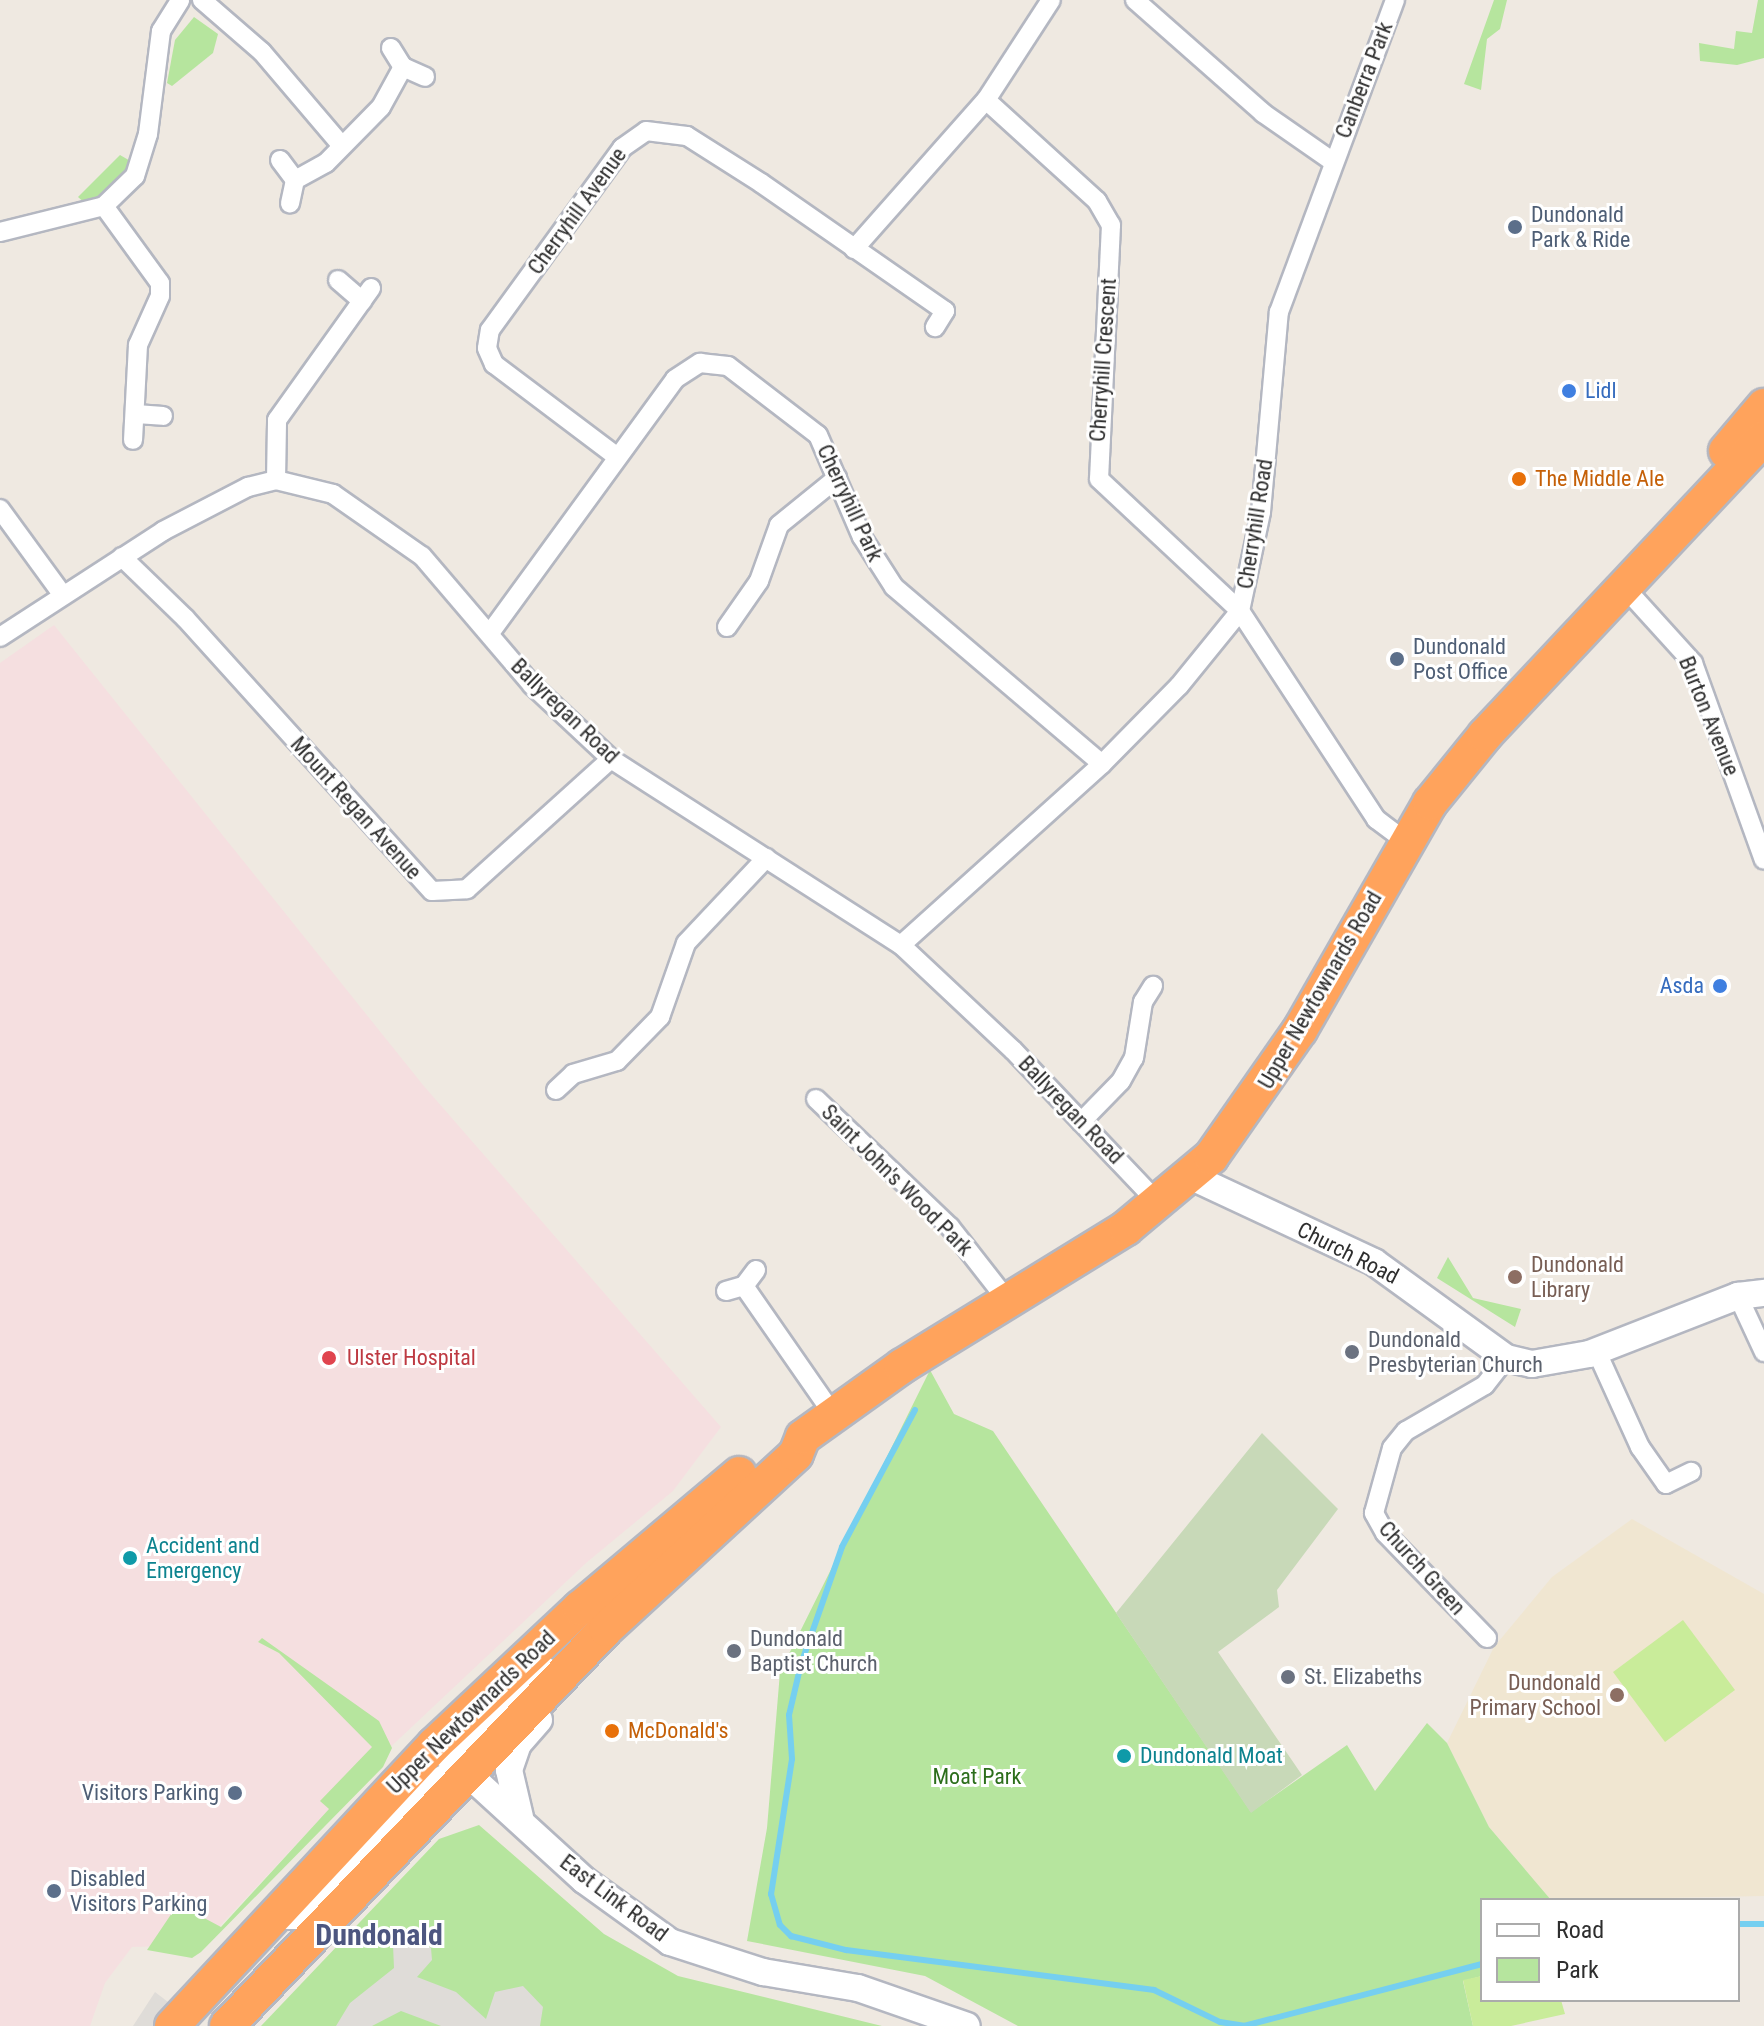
<!DOCTYPE html>
<html>
<head>
<meta charset="utf-8">
<style>
	body { margin:0 }
	#map { position:relative; width:1764px; height:2026px; overflow:hidden; background:#efe9e1; font-family:"Roboto Condensed",sans-serif }
	div>[style] { position:absolute }
	[style*='--x'] { left:calc(var(--x)*1px); top:calc(var(--y)*1px); width:calc(var(--w)*1px); rotate:calc(var(--a)*1deg) }
	.education>* { inset:0; background:#f0e6d1 }
	.medical>* { inset:0; background:#f5dfe0 }
	.green>* { inset:0; background:#b6e59e }
	.cemetery>* { inset:0; background:#c8d9b8 }
	.pitch>* { inset:0; background:#c9ec9a }
	.plaza>* { inset:0; background:#dfdcd8 }
	.stream>* { height:6px; margin:-3px; padding:0 3px; transform-origin:3px; border-radius:3px; background:#75cff0 }
	.roads { filter:drop-shadow(2px 0 #b4b7c1) drop-shadow(-2px 0 #b4b7c1) drop-shadow(0 2px #b4b7c1) drop-shadow(0 -2px #b4b7c1) }
	.street>* { height:18px; margin:-9px; padding:0 9px; transform-origin:9px; border-radius:9px; background:#fff }
	.secondary>* { height:26px; margin:-13px; padding:0 13px; transform-origin:13px; border-radius:13px; background:#fff }
	.highway>* { height:34px; margin:-17px; padding:0 17px; transform-origin:17px; border-radius:17px; background:#ffa35c }
	.dots>* { width:22px; height:22px; translate:-50% -50%; box-sizing:border-box; border:4px solid #fff; border-radius:50% }
	span { translate:-50% -50%; white-space:nowrap; text-align:center; line-height:1.15; -webkit-text-stroke:6px #fff; paint-order:stroke }
	.street-label { font-size:22px; color:#2e2e2e }
	.service-label { font-size:22px; color:#4e5e75 }
	.left { translate:0 -50%; text-align:left }
	.right { translate:-100% -50%; text-align:right }
	.shop-label { font-size:22px; color:#366cbe }
	.food-label { font-size:22px; color:#c56008 }
	.education-label { font-size:22px; color:#785e54 }
	.worship-label { font-size:22px; color:#5b616d }
	.health-label { font-size:22px; color:#be3a42 }
	.culture-label { font-size:22px; color:#0d838f }
	.park-label { font-size:22px; color:#2c6e1b }
	.district-label { font-size:30px; color:#4d5680; font-weight:700 }
	.legend { position:absolute; left:1480px; top:1898px; width:260px; height:104px; box-sizing:border-box; background:#fff; border:2px solid #ababab; margin:0; padding:10px 14px; list-style:none; font-size:24px; color:#2e2e2e }
	.legend li { display:flex; align-items:center; gap:16px; height:40px }
	.legend b { width:40px; border:2px solid #ababab }
</style>
</head>
<body>
<div id="map">
	<div class="education">
		<div style="clip-path:polygon(1632px 1519px,1764px 1594px,1764px 1896px,1551px 1900px,1489px 1827px,1447px 1743px,1494px 1647px,1552px 1577px)"></div>
	</div>
	<div class="medical">
		<div style="clip-path:polygon(54px 625px,423px 1085px,721px 1427px,673px 1491px,586px 1563px,365px 1771px,202px 1945px,132px 1947px,105px 1983px,90px 2026px,0 2026px,0 663px)"></div>
	</div>
	<div class="green">
		<div style="clip-path:polygon(1494px 0,1507px 0,1500px 29px,1487px 39px,1481px 90px,1464px 84px)"></div>
		<div style="clip-path:polygon(1758px 0,1764px 0,1764px 58px,1737px 65px,1700px 61px,1699px 43px,1734px 49px,1736px 31px,1752px 33px)"></div>
		<div style="clip-path:polygon(194px 17px,218px 34px,213px 53px,172px 86px,167px 83px,175px 40px)"></div>
		<div style="clip-path:polygon(120px 155px,132px 162px,125px 176px,103px 198px,86px 204px,78px 197px)"></div>
		<div style="clip-path:polygon(1448px 1257px,1473px 1298px,1521px 1309px,1515px 1327px,1437px 1278px)"></div>
		<div style="clip-path:polygon(930px 1370px,954px 1414px,993px 1431px,1251px 1812px,1347px 1745px,1375px 1791px,1427px 1723px,1447px 1743px,1489px 1827px,1551px 1900px,1482px 1900px,1482px 1976px,1463px 1981px,1473px 2026px,1018px 2026px,925px 1976px,747px 1941px,767px 1828px,780px 1672px)"></div>
		<div style="clip-path:polygon(262px 1638px,379px 1721px,392px 1748px,383px 1767px,201px 1952px,192px 1958px,147px 1950px,178px 1904px,221px 1927px,329px 1809px,320px 1801px,372px 1747px,279px 1653px,258px 1642px)"></div>
		<div style="clip-path:polygon(479px 1825px,604px 1934px,678px 1976px,882px 2026px,261px 2026px,439px 1839px)"></div>
	</div>
	<div class="cemetery">
		<div style="clip-path:polygon(1262px 1433px,1338px 1509px,1277px 1590px,1279px 1607px,1218px 1652px,1302px 1775px,1251px 1813px,1116px 1613px)"></div>
	</div>
	<div class="pitch">
		<div style="clip-path:polygon(1683px 1620px,1735px 1690px,1665px 1742px,1613px 1672px)"></div>
		<div style="clip-path:polygon(1482px 1976px,1482px 2000px,1561px 2000px,1565px 2014px,1511px 2026px,1473px 2026px,1463px 1980px)"></div>
	</div>
	<div class="plaza">
		<div style="clip-path:polygon(413px 1935px,431px 1948px,432px 1960px,417px 1977px,456px 1992px,486px 2019px,495px 1992px,523px 1986px,543px 2007px,540px 2026px,441px 2026px,401px 2011px,372px 2026px,336px 2026px,350px 2003px,394px 1968px,393px 1945px)"></div>
		<div style="clip-path:polygon(155px 1992px,172px 2005px,157px 2026px,133px 2026px)"></div>
	</div>
	<div class="stream">
		<div style="--x:915;--y:1410;--w:155;--a:118.1"></div>
		<div style="--x:842;--y:1547;--w:124;--a:109.3"></div>
		<div style="--x:801;--y:1664;--w:52;--a:103.2"></div>
		<div style="--x:789;--y:1715;--w:44;--a:86.1"></div>
		<div style="--x:792;--y:1759;--w:137;--a:98.8"></div>
		<div style="--x:771;--y:1894;--w:32;--a:74"></div>
		<div style="--x:780;--y:1925;--w:16;--a:45"></div>
		<div style="--x:791;--y:1936;--w:57;--a:14.3"></div>
		<div style="--x:846;--y:1950;--w:311;--a:7.4"></div>
		<div style="--x:1154;--y:1990;--w:73;--a:25.9"></div>
		<div style="--x:1220;--y:2022;--w:24;--a:9"></div>
		<div style="--x:1244;--y:2026;--w:246;--a:-14.6"></div>
		<div style="--x:1738;--y:1924;--w:26;--a:0"></div>
	</div>
	<div class="roads">
		<div class="street">
			<div style="--x:202;--y:0;--w:79;--a:40.9"></div>
			<div style="--x:262;--y:52;--w:123;--a:49.6"></div>
			<div style="--x:1135;--y:0;--w:171;--a:41.4"></div>
			<div style="--x:1263;--y:113;--w:84;--a:34.8"></div>
			<div style="--x:391;--y:48;--w:22;--a:58"></div>
			<div style="--x:403;--y:67;--w:24;--a:24"></div>
			<div style="--x:986;--y:100;--w:150;--a:42.3"></div>
			<div style="--x:1097;--y:201;--w:28;--a:60"></div>
			<div style="--x:1111;--y:225;--w:254;--a:92.7"></div>
			<div style="--x:1099;--y:479;--w:193;--a:43.1"></div>
			<div style="--x:1240;--y:611;--w:249;--a:56.8"></div>
			<div style="--x:1376;--y:819;--w:36;--a:37"></div>
			<div style="--x:280;--y:160;--w:25;--a:53"></div>
			<div style="--x:295;--y:180;--w:24;--a:102"></div>
			<div style="--x:295;--y:180;--w:35;--a:-29"></div>
			<div style="--x:326;--y:163;--w:78;--a:-45.5"></div>
			<div style="--x:381;--y:107;--w:46;--a:-61.2"></div>
			<div style="--x:104;--y:206;--w:95;--a:54"></div>
			<div style="--x:160;--y:283;--w:13;--a:90"></div>
			<div style="--x:160;--y:296;--w:54;--a:114.2"></div>
			<div style="--x:138;--y:345;--w:95;--a:93"></div>
			<div style="--x:0;--y:232;--w:107;--a:-14"></div>
			<div style="--x:104;--y:206;--w:43;--a:-44.1"></div>
			<div style="--x:135;--y:176;--w:44;--a:-72.8"></div>
			<div style="--x:148;--y:134;--w:104;--a:-82.8"></div>
			<div style="--x:161;--y:31;--w:36;--a:-58"></div>
			<div style="--x:854;--y:249;--w:199;--a:-48.5"></div>
			<div style="--x:986;--y:100;--w:119;--a:-57"></div>
			<div style="--x:338;--y:280;--w:32;--a:41"></div>
			<div style="--x:136;--y:414;--w:27;--a:4"></div>
			<div style="--x:616;--y:456;--w:153;--a:-143"></div>
			<div style="--x:494;--y:364;--w:17;--a:-114"></div>
			<div style="--x:487;--y:348;--w:18;--a:-81"></div>
			<div style="--x:490;--y:330;--w:225;--a:-54"></div>
			<div style="--x:622;--y:148;--w:29;--a:-35"></div>
			<div style="--x:646;--y:131;--w:41;--a:7"></div>
			<div style="--x:687;--y:136;--w:88;--a:32.4"></div>
			<div style="--x:761;--y:183;--w:224;--a:34.8"></div>
			<div style="--x:945;--y:311;--w:19;--a:122"></div>
			<div style="--x:276;--y:480;--w:60;--a:-89"></div>
			<div style="--x:277;--y:420;--w:162;--a:-54.5"></div>
			<div style="--x:0;--y:509;--w:105;--a:53.9"></div>
			<div style="--x:122;--y:557;--w:88;--a:44.1"></div>
			<div style="--x:185;--y:618;--w:368;--a:47.9"></div>
			<div style="--x:432;--y:891;--w:35;--a:-3"></div>
			<div style="--x:467;--y:889;--w:194;--a:-42.1"></div>
			<div style="--x:1626;--y:589;--w:100;--a:47.8"></div>
			<div style="--x:1693;--y:663;--w:209;--a:70.2"></div>
			<div style="--x:727;--y:627;--w:56;--a:-55.2"></div>
			<div style="--x:759;--y:581;--w:59;--a:-70.3"></div>
			<div style="--x:779;--y:525;--w:75;--a:-39"></div>
			<div style="--x:490;--y:633;--w:314;--a:-53.9"></div>
			<div style="--x:675;--y:379;--w:30;--a:-33"></div>
			<div style="--x:700;--y:363;--w:28;--a:6"></div>
			<div style="--x:728;--y:366;--w:113;--a:37.5"></div>
			<div style="--x:818;--y:435;--w:111;--a:66.7"></div>
			<div style="--x:862;--y:537;--w:59;--a:57.4"></div>
			<div style="--x:894;--y:587;--w:273;--a:40.4"></div>
			<div style="--x:0;--y:637;--w:194;--a:-33"></div>
			<div style="--x:163;--y:531;--w:96;--a:-27.4"></div>
			<div style="--x:248;--y:487;--w:29;--a:-14"></div>
			<div style="--x:276;--y:480;--w:59;--a:13.8"></div>
			<div style="--x:333;--y:494;--w:108;--a:34.9"></div>
			<div style="--x:422;--y:556;--w:170;--a:49.5"></div>
			<div style="--x:532;--y:685;--w:108;--a:43.1"></div>
			<div style="--x:611;--y:759;--w:345;--a:32.7"></div>
			<div style="--x:901;--y:945;--w:154;--a:43.2"></div>
			<div style="--x:1013;--y:1050;--w:212;--a:46.5"></div>
			<div style="--x:901;--y:945;--w:270;--a:-42"></div>
			<div style="--x:1102;--y:764;--w:110;--a:-45.4"></div>
			<div style="--x:1179;--y:686;--w:97;--a:-50.9"></div>
			<div style="--x:1240;--y:611;--w:101;--a:-78"></div>
			<div style="--x:1261;--y:512;--w:201;--a:-84.9"></div>
			<div style="--x:1279;--y:312;--w:333;--a:-69.6"></div>
			<div style="--x:556;--y:1090;--w:23;--a:-43"></div>
			<div style="--x:573;--y:1074;--w:46;--a:-16.5"></div>
			<div style="--x:617;--y:1061;--w:62;--a:-45.7"></div>
			<div style="--x:660;--y:1017;--w:78;--a:-70.6"></div>
			<div style="--x:686;--y:943;--w:117;--a:-46.7"></div>
			<div style="--x:816;--y:1099;--w:185;--a:43.7"></div>
			<div style="--x:950;--y:1227;--w:93;--a:52"></div>
			<div style="--x:1081;--y:1122;--w:57;--a:-45.7"></div>
			<div style="--x:1121;--y:1081;--w:26;--a:-61"></div>
			<div style="--x:1134;--y:1058;--w:57;--a:-80.9"></div>
			<div style="--x:1143;--y:1002;--w:19;--a:-58"></div>
			<div style="--x:744;--y:1286;--w:156;--a:55.2"></div>
			<div style="--x:726;--y:1291;--w:19;--a:-16"></div>
			<div style="--x:744;--y:1286;--w:20;--a:-53"></div>
			<div style="--x:1738;--y:1296;--w:62;--a:65.1"></div>
			<div style="--x:1596;--y:1350;--w:107;--a:65.6"></div>
			<div style="--x:1640;--y:1447;--w:45;--a:54.9"></div>
			<div style="--x:1666;--y:1484;--w:28;--a:-26"></div>
			<div style="--x:1487;--y:1638;--w:146;--a:-134.2"></div>
			<div style="--x:1385;--y:1533;--w:23;--a:-119"></div>
			<div style="--x:1374;--y:1513;--w:67;--a:-74.5"></div>
			<div style="--x:1392;--y:1448;--w:22;--a:-51"></div>
			<div style="--x:1406;--y:1431;--w:91;--a:-30.2"></div>
			<div style="--x:1485;--y:1385;--w:34;--a:-52"></div>
		</div>
		<div class="secondary">
			<div style="--x:1192;--y:1177;--w:201;--a:25"></div>
			<div style="--x:1374;--y:1262;--w:163;--a:36"></div>
			<div style="--x:1506;--y:1358;--w:27;--a:13"></div>
			<div style="--x:1532;--y:1364;--w:58;--a:-10"></div>
			<div style="--x:1589;--y:1354;--w:160;--a:-21.3"></div>
			<div style="--x:1738;--y:1296;--w:26;--a:-7"></div>
			<div style="--x:435;--y:1744;--w:202;--a:42.4"></div>
			<div style="--x:584;--y:1880;--w:106;--a:35.8"></div>
			<div style="--x:670;--y:1942;--w:98;--a:17.9"></div>
			<div style="--x:763;--y:1972;--w:96;--a:9.6"></div>
			<div style="--x:858;--y:1988;--w:115;--a:19.2"></div>
			<div style="--x:445;--y:1754;--w:20;--a:-18"></div>
			<div style="--x:464;--y:1748;--w:112;--a:-43.9"></div>
			<div style="--x:520;--y:1817;--w:48;--a:-103.2"></div>
			<div style="--x:509;--y:1770;--w:28;--a:-71"></div>
			<div style="--x:518;--y:1744;--w:32;--a:-49"></div>
			<div style="--x:274;--y:1916;--w:21;--a:0"></div>
			<div style="--x:295;--y:1916;--w:180;--a:-44.5"></div>
			<div style="--x:423;--y:1790;--w:43;--a:-28.9"></div>
		</div>
		<div class="highway">
			<div style="--x:1726;--y:451;--w:59;--a:-49.8"></div>
			<div style="--x:172;--y:2026;--w:386;--a:-47"></div>
			<div style="--x:435;--y:1744;--w:199;--a:-43.2"></div>
			<div style="--x:580;--y:1608;--w:208;--a:-40.1"></div>
			<div style="--x:227;--y:2026;--w:549;--a:-46.33"></div>
			<div style="--x:606;--y:1629;--w:258;--a:-42.6"></div>
			<div style="--x:796;--y:1454;--w:18;--a:-68"></div>
			<div style="--x:803;--y:1437;--w:122;--a:-35.6"></div>
			<div style="--x:902;--y:1366;--w:263;--a:-31.6"></div>
			<div style="--x:1126;--y:1228;--w:111;--a:-39.9"></div>
			<div style="--x:1211;--y:1157;--w:155;--a:-55"></div>
			<div style="--x:1300;--y:1030;--w:262;--a:-60.2"></div>
			<div style="--x:1430;--y:803;--w:87;--a:-51"></div>
			<div style="--x:1485;--y:735;--w:407;--a:-46.8"></div>
		</div>
	</div>
	<div class="dots">
		<div style="left:1515px;top:227px;background:#5c6f8a"></div>
		<div style="left:1569px;top:391px;background:#3f7fe0"></div>
		<div style="left:1519px;top:479px;background:#e8710a"></div>
		<div style="left:1397px;top:659px;background:#5c6f8a"></div>
		<div style="left:1720px;top:986px;background:#3f7fe0"></div>
		<div style="left:1515px;top:1277px;background:#8d6e63"></div>
		<div style="left:1352px;top:1352px;background:#6b7280"></div>
		<div style="left:329px;top:1358px;background:#e0444e"></div>
		<div style="left:130px;top:1558px;background:#0f9aa8"></div>
		<div style="left:734px;top:1651px;background:#6b7280"></div>
		<div style="left:1288px;top:1677px;background:#6b7280"></div>
		<div style="left:1617px;top:1695px;background:#8d6e63"></div>
		<div style="left:612px;top:1731px;background:#e8710a"></div>
		<div style="left:1124px;top:1756px;background:#0f9aa8"></div>
		<div style="left:235px;top:1793px;background:#5c6f8a"></div>
		<div style="left:54px;top:1891px;background:#5c6f8a"></div>
	</div>
	<div class="street-label">
		<span style="left:1364px;top:80px;rotate:-69deg">Canberra Park</span>
		<span style="left:577px;top:211px;rotate:-54deg">Cherryhill Avenue</span>
		<span style="left:1103px;top:360px;rotate:-86deg">Cherryhill Crescent</span>
		<span style="left:850px;top:503px;rotate:65deg">Cherryhill Park</span>
		<span style="left:1255px;top:524px;rotate:-81deg">Cherryhill Road</span>
		<span style="left:565px;top:711px;rotate:44deg">Ballyregan Road</span>
		<span style="left:1709px;top:716px;rotate:68deg">Burton Avenue</span>
		<span style="left:356px;top:808px;rotate:48deg">Mount Regan Avenue</span>
		<span style="left:1320px;top:990px;rotate:-60deg">Upper Newtownards Road</span>
		<span style="left:1071px;top:1110px;rotate:46deg">Ballyregan Road</span>
		<span style="left:897px;top:1180px;rotate:45deg">Saint John's Wood Park</span>
		<span style="left:1348px;top:1253px;rotate:27deg">Church Road</span>
		<span style="left:1422px;top:1568px;rotate:48deg">Church Green</span>
		<span style="left:471px;top:1712px;rotate:-44deg">Upper Newtownards Road</span>
		<span style="left:614px;top:1898px;rotate:37deg">East Link Road</span>
	</div>
	<div class="service-label">
		<span class="left" style="left:1531px;top:227px">Dundonald<br>Park &amp; Ride</span>
		<span class="left" style="left:1413px;top:659px">Dundonald<br>Post Office</span>
		<span class="right" style="left:219px;top:1793px">Visitors Parking</span>
		<span class="left" style="left:70px;top:1891px">Disabled<br>Visitors Parking</span>
	</div>
	<div class="shop-label">
		<span class="left" style="left:1585px;top:391px">Lidl</span>
		<span class="right" style="left:1704px;top:986px">Asda</span>
	</div>
	<div class="food-label">
		<span class="left" style="left:1535px;top:479px">The Middle Ale</span>
		<span class="left" style="left:628px;top:1731px">McDonald's</span>
	</div>
	<div class="education-label">
		<span class="left" style="left:1531px;top:1277px">Dundonald<br>Library</span>
		<span class="right" style="left:1601px;top:1695px">Dundonald<br>Primary School</span>
	</div>
	<div class="worship-label">
		<span class="left" style="left:1368px;top:1352px">Dundonald<br>Presbyterian Church</span>
		<span class="left" style="left:750px;top:1651px">Dundonald<br>Baptist Church</span>
		<span class="left" style="left:1304px;top:1677px">St. Elizabeths</span>
	</div>
	<div class="health-label">
		<span class="left" style="left:347px;top:1358px">Ulster Hospital</span>
	</div>
	<div class="culture-label">
		<span class="left" style="left:146px;top:1558px">Accident and<br>Emergency</span>
		<span class="left" style="left:1140px;top:1756px">Dundonald Moat</span>
	</div>
	<div class="park-label">
		<span style="left:977px;top:1777px">Moat Park</span>
	</div>
	<div class="district-label">
		<span style="left:379px;top:1935px">Dundonald</span>
	</div>
	<ul class="legend">
	<li><b style="height:10px;background:#fff"></b>Road</li>
	<li><b style="height:22px;background:#b6e59e"></b>Park</li>
	</ul>
</div>
</body>
</html>
